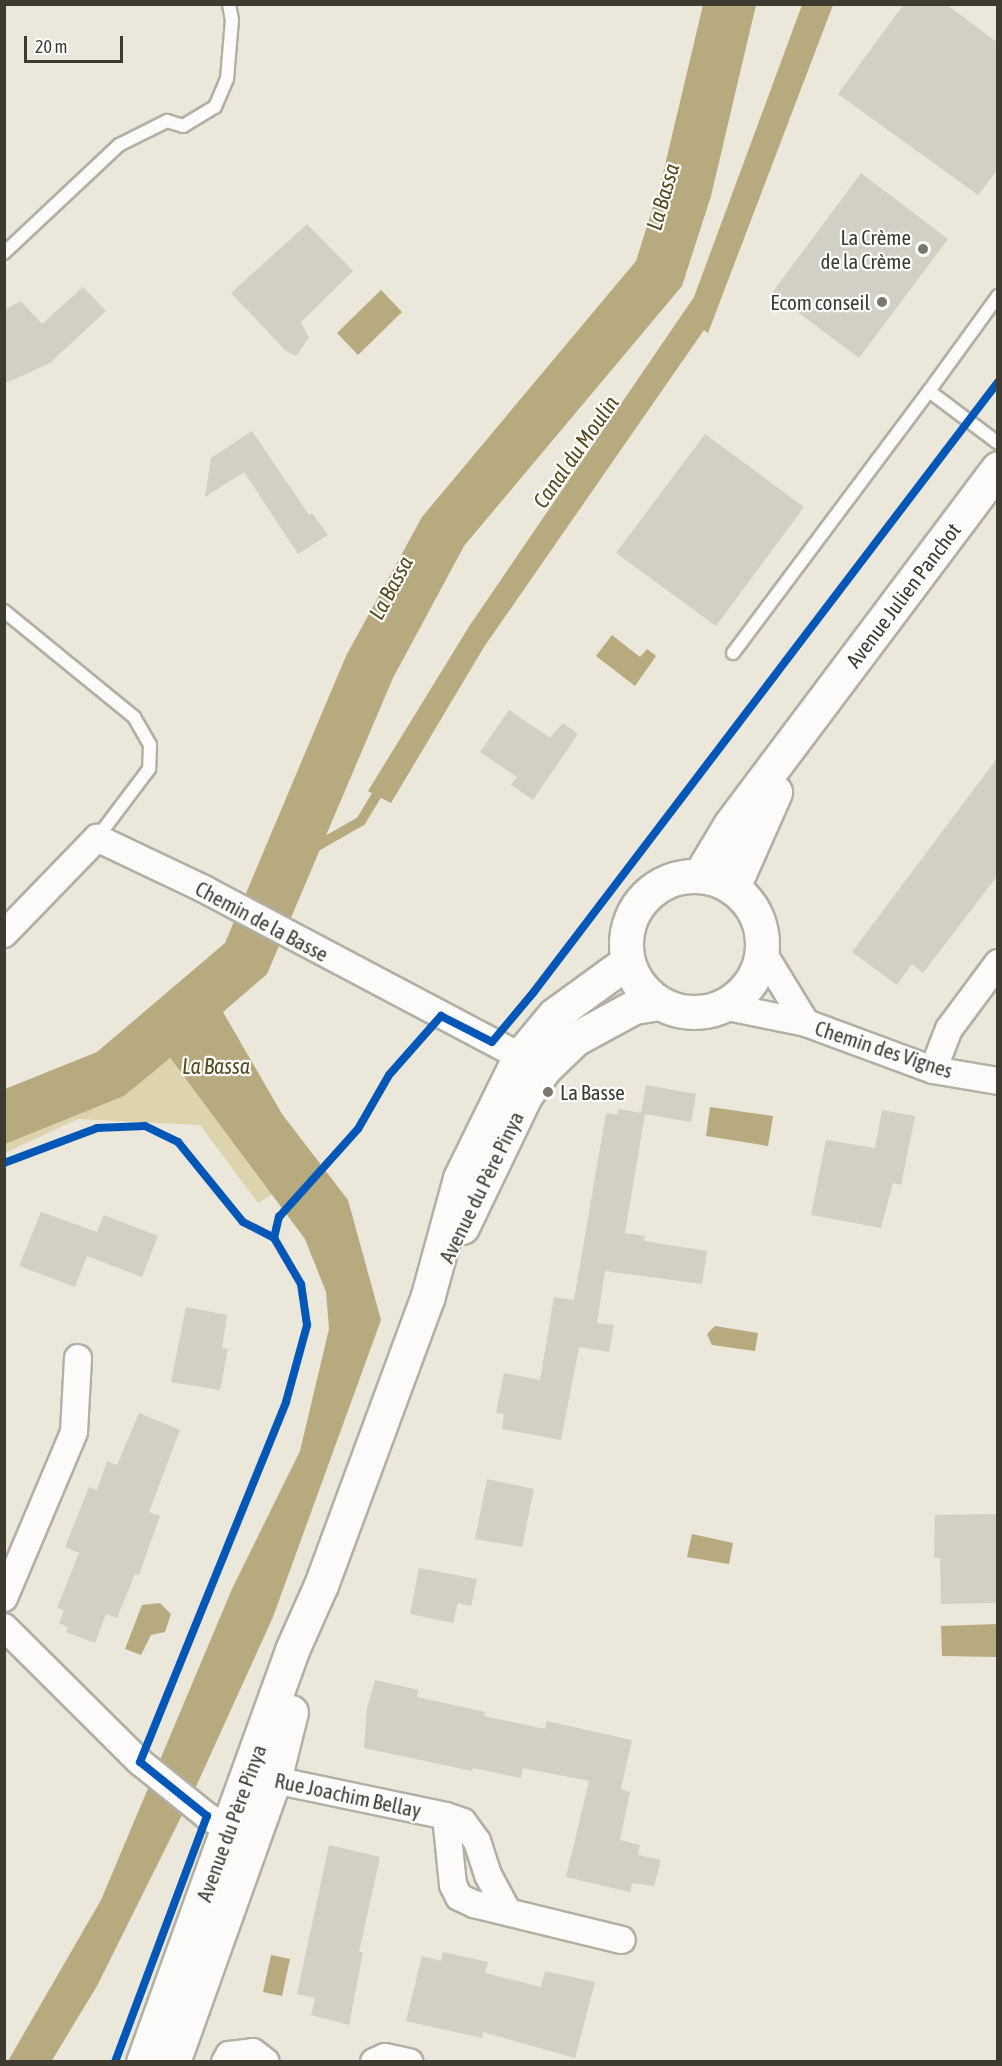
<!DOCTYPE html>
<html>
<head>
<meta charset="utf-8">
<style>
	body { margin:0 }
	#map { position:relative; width:1002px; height:2066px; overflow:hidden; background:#ebe7da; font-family:"Asap Condensed",sans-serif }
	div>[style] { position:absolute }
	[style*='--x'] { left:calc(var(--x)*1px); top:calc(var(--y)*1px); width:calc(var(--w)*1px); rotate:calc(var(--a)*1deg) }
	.green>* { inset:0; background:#ddd3ad }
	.water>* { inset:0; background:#b7aa7e }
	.stream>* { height:10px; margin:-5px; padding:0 5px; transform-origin:5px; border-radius:5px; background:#b7aa7e }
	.building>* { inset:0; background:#d2cfc5 }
	.roads { filter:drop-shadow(2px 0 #b2afa5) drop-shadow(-2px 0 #b2afa5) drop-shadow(0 2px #b2afa5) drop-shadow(0 -2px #b2afa5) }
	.lane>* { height:12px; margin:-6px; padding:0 6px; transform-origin:6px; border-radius:6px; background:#fcfbf9 }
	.street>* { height:26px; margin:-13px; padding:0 13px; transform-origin:13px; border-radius:13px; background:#fcfbf9 }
	.secondary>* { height:33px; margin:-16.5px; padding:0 16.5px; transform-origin:16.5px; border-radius:16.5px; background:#fcfbf9 }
	.secondary>.ring { margin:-16.5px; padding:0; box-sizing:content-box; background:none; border:33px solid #fcfbf9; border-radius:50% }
	.cycleway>* { height:8px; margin:-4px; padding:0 4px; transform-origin:4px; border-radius:4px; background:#0057b8 }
	.dots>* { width:16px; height:16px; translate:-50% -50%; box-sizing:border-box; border:3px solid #fff; border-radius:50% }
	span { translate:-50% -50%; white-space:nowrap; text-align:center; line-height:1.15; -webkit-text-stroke:4.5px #fff; paint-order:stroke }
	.poi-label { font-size:21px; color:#3d3a30 }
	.right { translate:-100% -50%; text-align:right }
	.left { translate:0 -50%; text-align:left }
	.street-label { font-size:21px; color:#3d3a30 }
	.water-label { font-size:22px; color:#56491c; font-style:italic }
	.frame { position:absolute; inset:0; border:6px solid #3d3a30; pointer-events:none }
	.scale { position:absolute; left:24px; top:36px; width:99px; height:27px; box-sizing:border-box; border:3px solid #3d3a30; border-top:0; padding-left:8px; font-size:18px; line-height:21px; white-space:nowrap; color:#3d3a30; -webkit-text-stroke:4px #fff; paint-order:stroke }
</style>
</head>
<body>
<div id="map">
	<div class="green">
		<div style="clip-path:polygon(169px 1058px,273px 1194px,258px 1203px,200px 1125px,78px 1119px,5px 1153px,5px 1144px,124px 1096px)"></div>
	</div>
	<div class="water">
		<div style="clip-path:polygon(703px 5px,756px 5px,711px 196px,682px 286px,464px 546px,393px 678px,267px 974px,223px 1012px,282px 1114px,348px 1200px,381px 1320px,273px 1617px,194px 1791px,97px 1986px,51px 2062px,8px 2061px,101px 1900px,232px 1589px,300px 1451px,329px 1329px,326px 1292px,305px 1239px,170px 1058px,124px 1096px,5px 1144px,5px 1089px,97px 1052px,225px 943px,346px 656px,422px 517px,636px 261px,661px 182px)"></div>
		<div style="clip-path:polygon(802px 5px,833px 5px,708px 333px,704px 330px,484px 647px,391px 803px,368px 791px,470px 625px,694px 297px)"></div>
		<div style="clip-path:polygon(381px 290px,402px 312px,358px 355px,337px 333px)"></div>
		<div style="clip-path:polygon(612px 635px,640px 657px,647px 649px,656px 656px,635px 686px,596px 656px)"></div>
		<div style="clip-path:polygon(710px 1107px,773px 1116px,768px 1146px,706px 1136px)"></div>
		<div style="clip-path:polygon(715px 1326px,758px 1333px,755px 1351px,712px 1345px,707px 1334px)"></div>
		<div style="clip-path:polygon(692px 1534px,733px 1543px,729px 1564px,687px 1557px)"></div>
		<div style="clip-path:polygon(160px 1603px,171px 1614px,165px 1632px,151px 1635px,141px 1655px,125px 1649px,142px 1605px)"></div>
		<div style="clip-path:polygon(997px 1624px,997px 1657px,942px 1656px,941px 1626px)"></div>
		<div style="clip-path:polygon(271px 1955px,290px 1959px,282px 1996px,263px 1992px)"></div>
	</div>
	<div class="stream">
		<div style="--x:312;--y:849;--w:56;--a:-29.7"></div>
		<div style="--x:361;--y:821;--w:44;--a:-58.8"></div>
	</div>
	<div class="building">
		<div style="clip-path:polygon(904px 4px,946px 4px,998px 43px,998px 169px,978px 195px,838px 94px)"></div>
		<div style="clip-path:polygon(861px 173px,948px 239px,859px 358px,772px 293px)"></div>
		<div style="clip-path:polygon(307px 224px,353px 271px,301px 322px,309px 338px,296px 356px,286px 351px,231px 293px)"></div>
		<div style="clip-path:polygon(83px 287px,106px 311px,50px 363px,4px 384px,4px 310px,21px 301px,42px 324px)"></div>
		<div style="clip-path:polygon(252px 431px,309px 515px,312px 513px,328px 535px,298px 554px,244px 472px,205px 497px,211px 458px)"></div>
		<div style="clip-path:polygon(705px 434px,804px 507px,716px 626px,616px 553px)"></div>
		<div style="clip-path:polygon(509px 710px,550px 738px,563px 723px,578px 734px,533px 800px,511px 785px,517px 777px,480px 752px)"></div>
		<div style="clip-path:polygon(998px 757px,998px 875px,923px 973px,912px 964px,897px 985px,852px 952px)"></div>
		<div style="clip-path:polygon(646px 1085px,696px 1094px,691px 1122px,645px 1114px,625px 1233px,645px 1236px,644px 1241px,707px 1251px,702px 1284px,605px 1271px,597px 1323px,614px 1325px,609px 1352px,579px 1347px,561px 1440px,502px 1429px,504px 1414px,496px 1413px,504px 1373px,540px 1380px,554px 1297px,574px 1300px,606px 1113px,617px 1115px,618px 1109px,641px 1113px)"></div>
		<div style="clip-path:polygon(882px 1110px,915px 1116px,901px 1185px,893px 1183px,881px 1228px,811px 1215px,826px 1140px,875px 1148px)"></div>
		<div style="clip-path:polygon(41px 1212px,97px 1232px,104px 1215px,158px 1236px,142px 1277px,87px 1256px,75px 1287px,19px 1266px)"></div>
		<div style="clip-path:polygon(186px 1307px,227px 1315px,222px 1348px,228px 1349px,220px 1390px,171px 1382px)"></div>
		<div style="clip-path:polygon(139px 1413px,180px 1430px,149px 1512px,160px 1516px,139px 1575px,135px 1574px,117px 1618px,106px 1614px,95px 1643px,66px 1632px,68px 1627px,59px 1623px,64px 1610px,57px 1608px,79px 1553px,65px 1547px,89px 1487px,97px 1490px,107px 1461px,117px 1465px)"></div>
		<div style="clip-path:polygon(487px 1479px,534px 1489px,522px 1547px,475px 1539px)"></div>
		<div style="clip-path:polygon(998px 1514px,998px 1603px,941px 1604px,940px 1558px,934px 1558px,935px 1515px)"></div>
		<div style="clip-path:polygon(419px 1568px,477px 1579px,471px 1606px,458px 1603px,453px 1623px,410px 1614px)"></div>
		<div style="clip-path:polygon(375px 1680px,418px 1690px,417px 1697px,485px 1712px,484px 1716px,545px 1729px,547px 1721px,632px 1740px,621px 1789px,630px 1792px,620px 1840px,640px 1845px,638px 1855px,661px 1860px,654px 1886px,632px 1883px,630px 1892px,566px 1877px,589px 1781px,523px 1768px,521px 1778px,473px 1768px,472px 1771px,364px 1748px,367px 1708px)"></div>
		<div style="clip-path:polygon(329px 1845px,380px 1857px,359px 1952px,363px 1952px,349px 2025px,311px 2015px,315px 1998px,297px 1994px)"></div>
		<div style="clip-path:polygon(443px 1952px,488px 1962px,485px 1973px,541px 1987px,545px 1971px,595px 1982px,575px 2058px,483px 2032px,482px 2038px,406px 2021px,422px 1956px,441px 1961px)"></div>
	</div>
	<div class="roads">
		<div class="lane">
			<div style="--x:4;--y:253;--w:158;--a:-43.2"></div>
			<div style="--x:119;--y:145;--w:54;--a:-26.6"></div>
			<div style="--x:167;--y:121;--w:17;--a:17"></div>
			<div style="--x:183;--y:126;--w:37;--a:-31"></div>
			<div style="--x:215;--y:107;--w:30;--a:-67"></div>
			<div style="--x:227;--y:79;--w:59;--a:-85.2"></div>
			<div style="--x:232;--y:20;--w:16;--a:-101"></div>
			<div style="--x:998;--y:296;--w:117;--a:126"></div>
			<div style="--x:929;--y:391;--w:86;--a:37"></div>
			<div style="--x:4;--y:611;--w:168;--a:39.2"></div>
			<div style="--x:134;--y:717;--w:32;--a:60"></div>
			<div style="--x:150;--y:745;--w:24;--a:92"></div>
			<div style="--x:149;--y:769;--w:86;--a:127"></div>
			<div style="--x:733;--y:653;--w:327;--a:-53.2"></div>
		</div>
		<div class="street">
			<div style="--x:4;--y:934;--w:134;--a:-45.9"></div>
			<div style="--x:97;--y:838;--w:119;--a:25.5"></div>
			<div style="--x:204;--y:889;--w:376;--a:27.9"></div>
			<div style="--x:762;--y:951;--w:84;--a:58.6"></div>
			<div style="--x:723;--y:1006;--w:85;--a:11.6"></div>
			<div style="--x:806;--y:1023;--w:135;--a:20.3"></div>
			<div style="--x:933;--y:1070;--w:66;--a:9.6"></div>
			<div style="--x:933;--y:1070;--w:44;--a:-68.7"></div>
			<div style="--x:949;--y:1029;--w:82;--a:-53.4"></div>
			<div style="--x:4;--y:1598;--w:180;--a:-67.1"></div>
			<div style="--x:74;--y:1432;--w:74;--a:-86.9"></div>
			<div style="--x:4;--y:1627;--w:192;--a:44.8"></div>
			<div style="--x:140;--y:1762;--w:86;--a:38.9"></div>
			<div style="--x:207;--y:1816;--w:40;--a:32"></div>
			<div style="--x:255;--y:1776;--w:195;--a:11.8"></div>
			<div style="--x:446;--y:1816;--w:69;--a:84.2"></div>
			<div style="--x:453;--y:1885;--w:13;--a:63"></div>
			<div style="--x:459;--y:1897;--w:17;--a:25"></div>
			<div style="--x:474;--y:1904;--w:152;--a:13.7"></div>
			<div style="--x:446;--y:1816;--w:18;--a:19"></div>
			<div style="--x:463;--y:1822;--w:24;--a:54"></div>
			<div style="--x:477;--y:1841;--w:36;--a:72"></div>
			<div style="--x:488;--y:1875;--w:42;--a:61.6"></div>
			<div style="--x:225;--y:2062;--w:8;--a:-60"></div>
			<div style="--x:229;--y:2055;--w:24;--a:-7"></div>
			<div style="--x:253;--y:2052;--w:16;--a:38"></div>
			<div style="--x:374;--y:2062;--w:12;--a:-24"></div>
			<div style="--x:385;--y:2057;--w:25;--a:12"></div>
		</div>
		<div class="secondary">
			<div style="--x:700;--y:875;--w:58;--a:-59"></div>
			<div style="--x:730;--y:825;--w:446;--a:-53.1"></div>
			<div class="ring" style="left:626px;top:876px;width:103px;height:103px"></div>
			<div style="--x:733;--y:887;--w:104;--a:-66.1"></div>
			<div style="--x:462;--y:1227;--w:145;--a:-64.3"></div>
			<div style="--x:525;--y:1096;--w:33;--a:-55"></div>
			<div style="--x:544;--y:1069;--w:43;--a:-44.1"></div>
			<div style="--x:575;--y:1039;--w:67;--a:-28.5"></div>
			<div style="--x:634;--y:1007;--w:24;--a:-9"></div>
			<div style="--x:143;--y:2062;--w:438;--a:-70.1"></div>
			<div style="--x:292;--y:1650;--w:71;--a:-66"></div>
			<div style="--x:321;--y:1585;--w:305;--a:-69.7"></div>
			<div style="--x:427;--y:1299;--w:125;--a:-74.7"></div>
			<div style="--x:460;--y:1178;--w:136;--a:-63.8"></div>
			<div style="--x:520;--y:1056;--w:53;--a:-50.3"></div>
			<div style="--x:554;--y:1015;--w:90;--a:-36"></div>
			<div style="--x:173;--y:2062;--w:300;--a:-70.3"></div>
			<div style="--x:274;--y:1780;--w:70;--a:-76"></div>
		</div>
	</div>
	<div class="cycleway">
		<div style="--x:4;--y:1163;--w:99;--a:-20.6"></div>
		<div style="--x:97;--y:1128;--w:48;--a:-2.4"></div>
		<div style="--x:145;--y:1126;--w:37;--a:26"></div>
		<div style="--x:178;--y:1142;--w:103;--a:50.9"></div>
		<div style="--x:243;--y:1222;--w:35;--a:27"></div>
		<div style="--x:115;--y:2062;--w:263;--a:-69.5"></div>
		<div style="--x:207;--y:1816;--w:86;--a:-141.1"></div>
		<div style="--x:140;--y:1762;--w:388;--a:-67.9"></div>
		<div style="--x:286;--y:1402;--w:80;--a:-74.7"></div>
		<div style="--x:307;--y:1325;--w:41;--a:-98.3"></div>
		<div style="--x:301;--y:1284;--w:53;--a:-120.4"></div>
		<div style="--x:274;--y:1238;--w:22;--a:-77"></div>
		<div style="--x:279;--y:1217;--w:118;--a:-48.1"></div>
		<div style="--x:358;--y:1129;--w:62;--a:-60.1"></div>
		<div style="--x:389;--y:1075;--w:79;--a:-48.6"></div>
		<div style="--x:441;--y:1016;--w:57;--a:27"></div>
		<div style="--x:492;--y:1042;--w:64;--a:-50.1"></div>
		<div style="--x:533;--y:993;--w:768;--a:-52.73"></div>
	</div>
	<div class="dots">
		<div style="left:923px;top:249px;background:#7a776c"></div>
		<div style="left:882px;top:302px;background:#7a776c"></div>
		<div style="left:548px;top:1092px;background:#7a776c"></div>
	</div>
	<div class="poi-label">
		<span class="right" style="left:911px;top:249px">La Crème<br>de la Crème</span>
		<span class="right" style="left:870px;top:302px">Ecom conseil</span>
		<span class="left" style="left:560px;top:1092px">La Basse</span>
	</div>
	<div class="street-label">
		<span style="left:903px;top:595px;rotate:-53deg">Avenue Julien Panchot</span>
		<span style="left:262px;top:921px;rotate:28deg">Chemin de la Basse</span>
		<span style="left:884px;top:1049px;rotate:18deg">Chemin des Vignes</span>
		<span style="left:481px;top:1187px;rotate:-64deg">Avenue du Père Pinya</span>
		<span style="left:348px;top:1795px;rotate:12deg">Rue Joachim Bellay</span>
		<span style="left:231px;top:1823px;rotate:-70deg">Avenue du Père Pinya</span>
	</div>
	<div class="water-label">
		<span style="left:663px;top:197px;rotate:-74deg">La Bassa</span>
		<span style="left:576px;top:452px;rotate:-55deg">Canal du Moulin</span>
		<span style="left:391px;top:588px;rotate:-62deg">La Bassa</span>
		<span style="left:216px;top:1067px">La Bassa</span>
	</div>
	<div class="frame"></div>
	<div class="scale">20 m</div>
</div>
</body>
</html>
